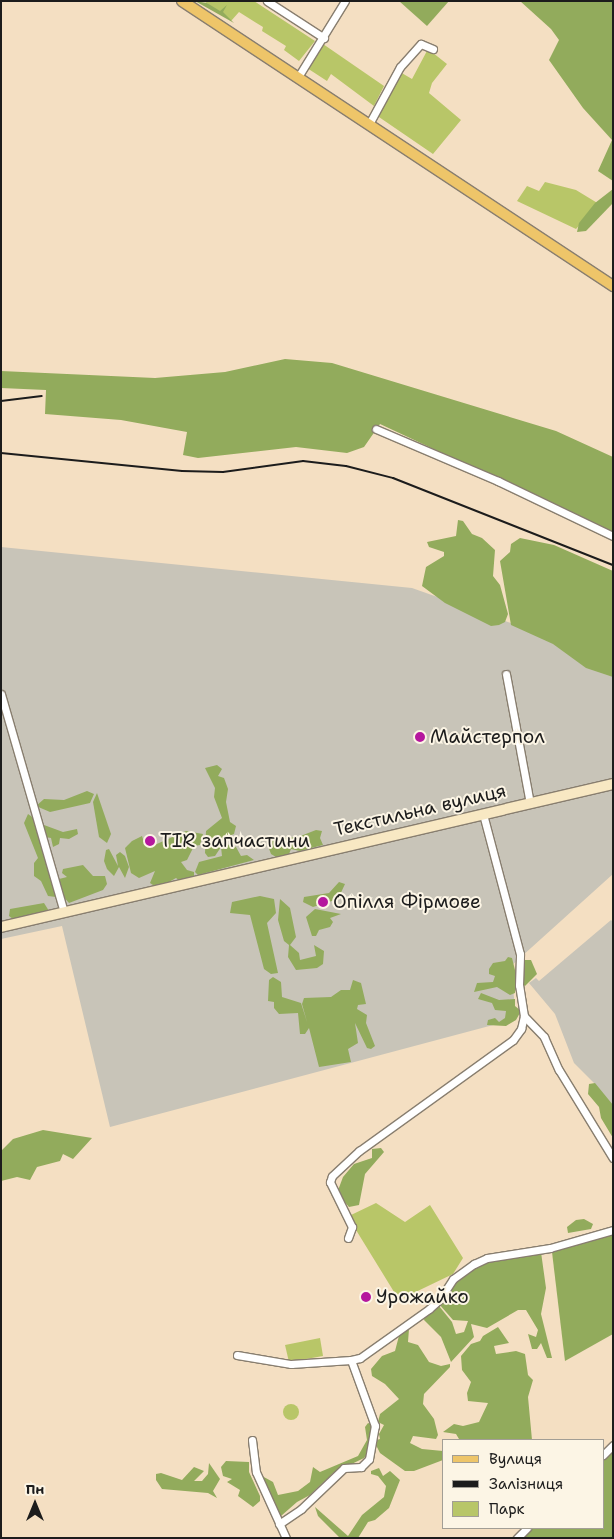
<!DOCTYPE html>
<html>
<head>
<meta charset="utf-8">
<style>
	body { margin:0 }
	#map { position:relative; width:614px; height:1539px; overflow:hidden; background:#f4dfc2; font-family:"Shantell Sans",sans-serif }
	div>[style] { position:absolute }
	[style*='--x'] { left:calc(var(--x)*1px); top:calc(var(--y)*1px); width:calc(var(--w)*1px); rotate:calc(var(--a)*1deg) }
	.industrial>* { inset:0; background:#c8c4b8 }
	.green>* { inset:0; background:#b8c668 }
	.round { border-radius:50% }
	.forest>* { inset:0; background:#92ab5c }
	.roads { filter:drop-shadow(1px 0 #887e6f) drop-shadow(-1px 0 #887e6f) drop-shadow(0 1px #887e6f) drop-shadow(0 -1px #887e6f) }
	.street>* { height:7px; margin:-3.5px; padding:0 3.5px; transform-origin:3.5px; border-radius:3.5px; background:#fff }
	.secondary>* { height:10px; margin:-5px; padding:0 5px; transform-origin:5px; border-radius:5px; background:#f8e8c3 }
	.primary>* { height:10px; margin:-5px; padding:0 5px; transform-origin:5px; border-radius:5px; background:#eec569 }
	.rail>* { height:2px; margin:-1px; padding:0 1px; transform-origin:1px; border-radius:1px; background:#1c1c1c }
	.dots>* { width:14px; height:14px; translate:-50% -50%; box-sizing:border-box; border:2px solid #fcf5e5; border-radius:50% }
	span { translate:-50% -50%; white-space:nowrap; text-align:center; line-height:1.15; -webkit-text-stroke:4px #fcf5e5; paint-order:stroke }
	.poi-label { font-size:19px; color:#1c1c1c }
	.left { translate:0 -50%; text-align:left }
	.street-label { font-size:19px; color:#1c1c1c }
	.frame { position:absolute; inset:0; border:2px solid #1c1c1c; pointer-events:none }
	.legend { position:absolute; left:442px; top:1439px; width:162px; height:90px; box-sizing:border-box; background:#fcf5e5; border:1px solid #a29e95; margin:0; padding:6px 9px; list-style:none; font-size:15px; color:#1c1c1c }
	.legend li { display:flex; align-items:center; gap:10px; height:25px }
	.legend b { width:25px; border:1px solid #a29e95 }
	.north { position:absolute; left:10px; top:1479px; width:50px; height:50px; -webkit-text-stroke:4px #fcf5e5; paint-order:stroke; rotate:0deg; font-size:14px; font-weight:700; line-height:20px; text-align:center; color:#1c1c1c }
	.north::after { content:''; display:block; margin:auto; width:18px; height:22px; background:#1c1c1c; clip-path:polygon(50% 0,100% 100%,50% 72%,0 100%) }
</style>
</head>
<body>
<div id="map">
	<div class="industrial">
		<div style="clip-path:polygon(1px 547px,412px 588px,533px 631px,613px 673px,613px 874px,511px 966px,516px 1019px,110px 1127px,62px 926px,1px 939px)"></div>
		<div style="clip-path:polygon(611px 920px,613px 922px,613px 1111px,595px 1084px,574px 1063px,555px 1014px,529px 983px,536px 978px,539px 981px)"></div>
	</div>
	<div class="green">
		<div style="clip-path:polygon(204px 1px,254px 1px,315px 41px,299px 61px,284px 50px,286px 46px,262px 31px,263px 27px,239px 12px,231px 21px)"></div>
		<div style="clip-path:polygon(323px 44px,384px 86px,374px 106px,331px 74px,327px 81px,307px 68px)"></div>
		<div style="clip-path:polygon(428px 49px,447px 64px,432px 83px,429px 93px,461px 120px,433px 154px,376px 115px,400px 72px,412px 79px)"></div>
		<div style="clip-path:polygon(545px 182px,576px 190px,599px 204px,576px 229px,517px 201px,527px 186px,539px 191px)"></div>
		<div style="clip-path:polygon(376px 1203px,405px 1222px,430px 1205px,463px 1258px,453px 1274px,399px 1300px,356px 1230px,351px 1215px)"></div>
		<div style="clip-path:polygon(320px 1338px,323px 1356px,289px 1362px,285px 1345px)"></div>
		<div class="round" style="left:283px;top:1404px;width:16px;height:16px"></div>
	</div>
	<div class="forest">
		<div style="clip-path:polygon(195px 1px,207px 3px,220px 11px,227px 5px,223px 12px,234px 23px)"></div>
		<div style="clip-path:polygon(399px 1px,449px 1px,427px 26px)"></div>
		<div style="clip-path:polygon(520px 1px,613px 1px,613px 181px,598px 171px,612px 140px,583px 108px,549px 60px,559px 40px,551px 29px)"></div>
		<div style="clip-path:polygon(613px 189px,613px 203px,586px 231px,577px 232px,579px 223px,595px 203px)"></div>
		<div style="clip-path:polygon(285px 359px,332px 363px,556px 431px,613px 457px,613px 533px,380px 424px,364px 447px,347px 453px,296px 447px,198px 458px,183px 455px,187px 432px,121px 420px,45px 414px,46px 390px,1px 388px,1px 371px,155px 378px,225px 372px)"></div>
		<div style="clip-path:polygon(458px 520px,463px 521px,472px 534px,482px 538px,495px 550px,493px 576px,500px 585px,508px 614px,505px 622px,499px 625px,491px 626px,445px 603px,422px 586px,426px 567px,444px 556px,444px 552px,429px 547px,427px 542px,456px 536px)"></div>
		<div style="clip-path:polygon(520px 538px,554px 545px,613px 571px,613px 677px,586px 668px,553px 644px,511px 625px,500px 561px,510px 552px,511px 544px)"></div>
		<div style="clip-path:polygon(217px 765px,222px 769px,218px 776px,224px 778px,228px 789px,226px 802px,230px 822px,236px 826px,234px 834px,226px 837px,226px 844px,236px 847px,241px 856px,247px 855px,254px 860px,198px 875px,195px 872px,199px 862px,222px 856px,221px 847px,215px 856px,208px 857px,205px 853px,206px 831px,222px 818px,214px 797px,215px 788px,205px 768px)"></div>
		<div style="clip-path:polygon(87px 791px,94px 794px,90px 803px,50px 812px,36px 806px,44px 799px,64px 800px)"></div>
		<div style="clip-path:polygon(97px 793px,111px 834px,107px 843px,99px 837px,93px 802px)"></div>
		<div style="clip-path:polygon(28px 814px,35px 819px,56px 897px,48px 896px,41px 881px,34px 876px,34px 863px,38px 858px,24px 823px)"></div>
		<div style="clip-path:polygon(44px 825px,63px 832px,77px 829px,78px 834px,69px 839px,60px 838px,59px 844px,53px 847px,51px 838px,45px 837px)"></div>
		<div style="clip-path:polygon(316px 830px,322px 831px,320px 838px,323px 845px,300px 851px,291px 849px,289px 854px,276px 857px,271px 854px,268px 846px,274px 838px,298px 837px)"></div>
		<div style="clip-path:polygon(186px 831px,203px 834px,200px 845px,194px 846px,187px 860px,181px 862px,187px 870px,194px 872px,194px 877px,180px 881px,176px 878px,162px 886px,153px 885px,150px 883px,155px 871px,139px 878px,131px 873px,125px 848px,132px 841px,142px 836px,145px 845px,150px 847px)"></div>
		<div style="clip-path:polygon(109px 849px,118px 866px,116px 855px,120px 852px,125px 856px,129px 867px,125px 878px,119px 867px,114px 876px,107px 869px,104px 861px,106px 850px)"></div>
		<div style="clip-path:polygon(83px 865px,93px 876px,105px 876px,107px 884px,103px 890px,69px 903px,62px 895px,59px 879px,67px 877px,62px 873px,63px 869px)"></div>
		<div style="clip-path:polygon(339px 882px,345px 884px,338px 899px,313px 907px,303px 902px,304px 897px,329px 893px)"></div>
		<div style="clip-path:polygon(260px 896px,274px 899px,276px 913px,267px 923px,278px 973px,271px 974px,264px 969px,250px 915px,230px 913px,232px 902px)"></div>
		<div style="clip-path:polygon(280px 899px,290px 908px,296px 937px,290px 945px,299px 953px,300px 960px,316px 956px,314px 945px,324px 951px,323px 964px,317px 968px,296px 970px,288px 957px,289px 945px,284px 941px,278px 920px)"></div>
		<div style="clip-path:polygon(44px 903px,49px 911px,13px 919px,9px 916px,10px 909px)"></div>
		<div style="clip-path:polygon(315px 909px,341px 914px,330px 918px,333px 922px,330px 927px,319px 930px,316px 936px,312px 936px,306px 917px)"></div>
		<div style="clip-path:polygon(508px 957px,512px 958px,517px 978px,515px 993px,510px 995px,497px 987px,474px 992px,477px 983px,493px 982px,495px 976px,489px 974px,489px 969px,493px 963px,505px 961px)"></div>
		<div style="clip-path:polygon(523px 960px,531px 960px,537px 974px,525px 986px,522px 984px)"></div>
		<div style="clip-path:polygon(273px 977px,281px 982px,282px 997px,301px 1003px,307px 1022px,302px 1004px,304px 998px,331px 997px,341px 990px,350px 990px,353px 980px,361px 983px,366px 1004px,358px 1005px,357px 1009px,367px 1015px,366px 1023px,375px 1046px,371px 1049px,367px 1048px,355px 1023px,358px 1043px,348px 1049px,351px 1062px,319px 1067px,309px 1028px,305px 1034px,300px 1034px,298px 1013px,279px 1014px,274px 1008px,274px 1002px,268px 1001px,269px 980px)"></div>
		<div style="clip-path:polygon(481px 993px,499px 1000px,515px 999px,515px 1006px,521px 1011px,516px 1020px,506px 1026px,487px 1025px,488px 1020px,495px 1018px,499px 1022px,505px 1018px,506px 1011px,495px 1010px,492px 1003px,478px 999px)"></div>
		<div style="clip-path:polygon(595px 1083px,613px 1105px,613px 1138px,601px 1118px,599px 1107px,588px 1094px,589px 1084px)"></div>
		<div style="clip-path:polygon(43px 1130px,92px 1138px,73px 1159px,63px 1154px,60px 1161px,37px 1167px,30px 1180px,17px 1177px,1px 1181px,1px 1151px,13px 1139px)"></div>
		<div style="clip-path:polygon(381px 1148px,384px 1152px,365px 1174px,359px 1205px,349px 1207px,337px 1193px,343px 1177px,354px 1164px,372px 1158px,372px 1149px)"></div>
		<div style="clip-path:polygon(584px 1219px,593px 1224px,591px 1229px,568px 1233px,567px 1227px,576px 1220px)"></div>
		<div style="clip-path:polygon(613px 1232px,613px 1334px,565px 1361px,552px 1252px)"></div>
		<div style="clip-path:polygon(541px 1252px,546px 1288px,541px 1314px,552px 1358px,547px 1358px,541px 1343px,537px 1349px,532px 1349px,528px 1334px,536px 1337px,538px 1330px,526px 1310px,518px 1310px,487px 1328px,471px 1324px,474px 1337px,451px 1362px,441px 1337px,424px 1320px,426px 1312px,433px 1306px,439px 1306px,452px 1322px,456px 1334px,464px 1332px,468px 1321px,453px 1320px,439px 1304px,454px 1286px,456px 1276px,471px 1271px,493px 1256px)"></div>
		<div style="clip-path:polygon(417px 1322px,409px 1329px,408px 1342px,418px 1345px,429px 1362px,441px 1366px,450px 1364px,450px 1367px,424px 1394px,423px 1404px,434px 1419px,438px 1435px,436px 1439px,413px 1436px,410px 1443px,422px 1449px,443px 1451px,443px 1460px,414px 1471px,405px 1471px,380px 1453px,374px 1441px,380px 1439px,379px 1434px,384px 1425px,378px 1422px,380px 1414px,399px 1399px,385px 1384px,372px 1376px,371px 1369px,382px 1356px,395px 1351px,400px 1332px)"></div>
		<div style="clip-path:polygon(498px 1327px,509px 1343px,494px 1346px,496px 1354px,516px 1351px,525px 1354px,528px 1375px,533px 1380px,528px 1397px,532px 1440px,459px 1439px,456px 1434px,443px 1432px,454px 1424px,463px 1426px,479px 1422px,488px 1403px,468px 1401px,467px 1393px,471px 1382px,462px 1370px,461px 1356px,471px 1344px,480px 1341px,483px 1336px)"></div>
		<div style="clip-path:polygon(368px 1423px,373px 1425px,370px 1450px,364px 1458px,333px 1473px,310px 1495px,297px 1502px,281px 1516px,262px 1476px,273px 1482px,278px 1495px,298px 1491px,310px 1482px,313px 1467px,320px 1472px,358px 1456px,367px 1440px,365px 1427px)"></div>
		<div style="clip-path:polygon(613px 1449px,613px 1538px,517px 1538px,528px 1528px,603px 1528px,603px 1459px)"></div>
		<div style="clip-path:polygon(226px 1461px,249px 1462px,249px 1472px,260px 1496px,260px 1501px,253px 1507px,238px 1496px,240px 1490px,227px 1482px,232px 1479px,223px 1476px,221px 1467px)"></div>
		<div style="clip-path:polygon(209px 1463px,220px 1479px,213px 1491px,217px 1498px,208px 1493px,162px 1489px,156px 1480px,156px 1474px,161px 1473px,182px 1480px,194px 1467px,204px 1471px,194px 1481px,202px 1481px,208px 1474px)"></div>
		<div style="clip-path:polygon(379px 1468px,383px 1476px,390px 1471px,400px 1480px,389px 1508px,375px 1520px,368px 1522px,358px 1538px,340px 1538px,318px 1516px,315px 1507px,348px 1536px,362px 1515px,384px 1497px,386px 1486px,378px 1476px,371px 1474px,371px 1471px)"></div>
	</div>
	<div class="roads">
		<div class="street">
			<div style="--x:267;--y:1;--w:68;--a:33"></div>
			<div style="--x:298;--y:77;--w:89;--a:-58.3"></div>
			<div style="--x:369;--y:124;--w:65;--a:-61.5"></div>
			<div style="--x:400;--y:67;--w:31;--a:-48"></div>
			<div style="--x:421;--y:44;--w:13;--a:23"></div>
			<div style="--x:376;--y:429;--w:133;--a:23.1"></div>
			<div style="--x:498;--y:481;--w:127;--a:25.6"></div>
			<div style="--x:506;--y:674;--w:131;--a:79.5"></div>
			<div style="--x:1;--y:694;--w:227;--a:73.9"></div>
			<div style="--x:524;--y:1016;--w:29;--a:46"></div>
			<div style="--x:544;--y:1037;--w:36;--a:66"></div>
			<div style="--x:559;--y:1070;--w:103;--a:58.5"></div>
			<div style="--x:348;--y:1238;--w:12;--a:-70"></div>
			<div style="--x:352;--y:1227;--w:50;--a:-116.1"></div>
			<div style="--x:330;--y:1182;--w:6;--a:-72"></div>
			<div style="--x:332;--y:1176;--w:37;--a:-43"></div>
			<div style="--x:359;--y:1151;--w:190;--a:-35.8"></div>
			<div style="--x:513;--y:1040;--w:14;--a:-54"></div>
			<div style="--x:521;--y:1029;--w:13;--a:-77"></div>
			<div style="--x:524;--y:1016;--w:31;--a:-99"></div>
			<div style="--x:519;--y:985;--w:31;--a:-88"></div>
			<div style="--x:520;--y:954;--w:145;--a:-104.8"></div>
			<div style="--x:237;--y:1355;--w:55;--a:9.5"></div>
			<div style="--x:291;--y:1364;--w:60;--a:-3.8"></div>
			<div style="--x:252;--y:1440;--w:32;--a:83"></div>
			<div style="--x:256;--y:1472;--w:72;--a:65.6"></div>
			<div style="--x:603;--y:1455;--w:14;--a:-45"></div>
			<div style="--x:279;--y:1524;--w:27;--a:-34"></div>
			<div style="--x:301;--y:1509;--w:59;--a:-43.6"></div>
			<div style="--x:344;--y:1468;--w:17;--a:-3"></div>
			<div style="--x:361;--y:1467;--w:11;--a:-45"></div>
			<div style="--x:369;--y:1459;--w:34;--a:-80"></div>
			<div style="--x:375;--y:1426;--w:70;--a:-110"></div>
			<div style="--x:351;--y:1360;--w:9;--a:-13"></div>
			<div style="--x:360;--y:1358;--w:85;--a:-35.4"></div>
			<div style="--x:429;--y:1309;--w:15;--a:-42"></div>
			<div style="--x:440;--y:1299;--w:24;--a:-57"></div>
			<div style="--x:453;--y:1279;--w:26;--a:-36"></div>
			<div style="--x:474;--y:1264;--w:14;--a:-25"></div>
			<div style="--x:487;--y:1258;--w:64;--a:-9"></div>
			<div style="--x:550;--y:1248;--w:66;--a:-15.9"></div>
			<div style="--x:517;--y:1538;--w:14;--a:-45"></div>
		</div>
		<div class="secondary">
			<div style="--x:1;--y:927;--w:628;--a:-13.15"></div>
		</div>
		<div class="primary">
			<div style="--x:182;--y:1;--w:517;--a:33.47"></div>
		</div>
	</div>
	<div class="rail">
		<div style="--x:1;--y:401;--w:41;--a:-7"></div>
		<div style="--x:1;--y:453;--w:182;--a:5.7"></div>
		<div style="--x:182;--y:471;--w:41;--a:1.4"></div>
		<div style="--x:223;--y:472;--w:81;--a:-7.8"></div>
		<div style="--x:303;--y:461;--w:43;--a:6.6"></div>
		<div style="--x:346;--y:466;--w:49;--a:14.3"></div>
		<div style="--x:393;--y:478;--w:237;--a:21.6"></div>
	</div>
	<div class="dots">
		<div style="left:420px;top:737px;background:#b5179e"></div>
		<div style="left:150px;top:841px;background:#b5179e"></div>
		<div style="left:323px;top:902px;background:#b5179e"></div>
		<div style="left:366px;top:1297px;background:#b5179e"></div>
	</div>
	<div class="poi-label">
		<span class="left" style="left:430px;top:737px">Майстерпол</span>
		<span class="left" style="left:160px;top:841px">TIR запчастини</span>
		<span class="left" style="left:333px;top:902px">Опілля Фірмове</span>
		<span class="left" style="left:376px;top:1297px">Урожайко</span>
	</div>
	<div class="street-label">
		<span style="left:420px;top:810px;rotate:-13deg">Текстильна вулиця</span>
	</div>
	<div class="frame"></div>
	<ul class="legend">
	<li><b style="height:6px;background:#eec569"></b>Вулиця</li>
	<li><b style="height:6px;background:#1c1c1c"></b>Залізниця</li>
	<li><b style="height:14px;background:#b8c668"></b>Парк</li>
	</ul>
	<div class="north">Пн</div>
</div>
</body>
</html>
